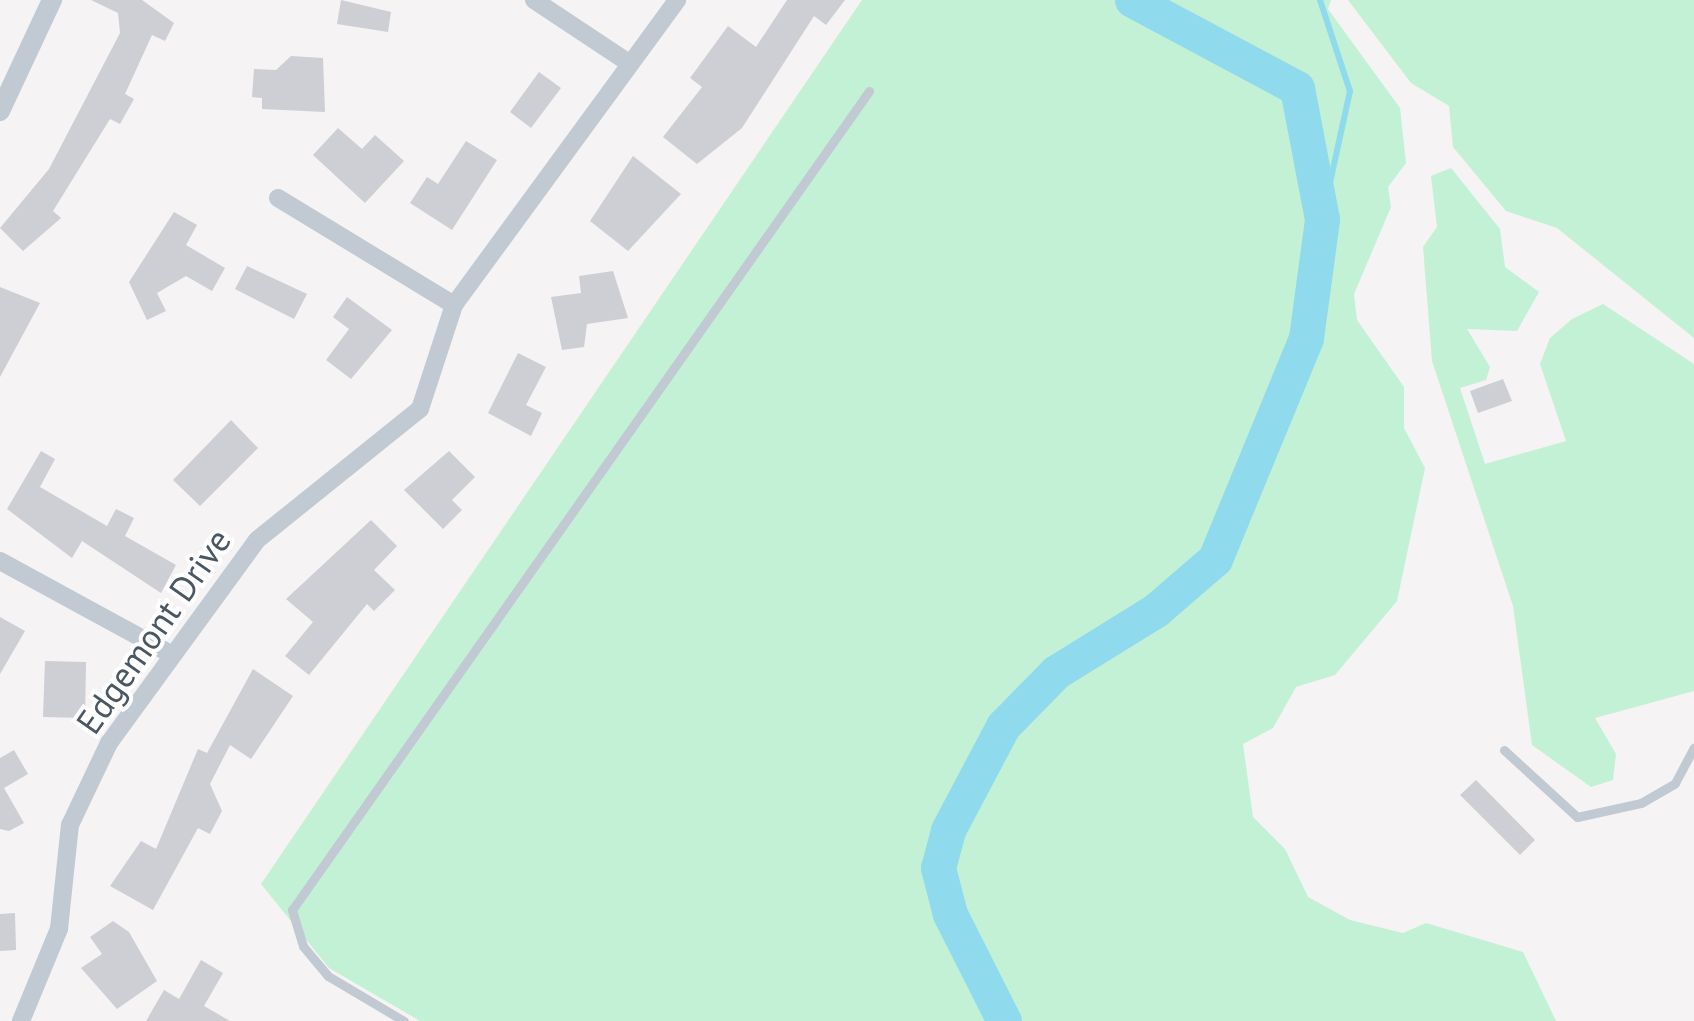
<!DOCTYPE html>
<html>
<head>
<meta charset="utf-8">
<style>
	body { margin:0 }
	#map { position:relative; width:1694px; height:1021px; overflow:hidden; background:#f5f3f3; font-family:"PT Sans",sans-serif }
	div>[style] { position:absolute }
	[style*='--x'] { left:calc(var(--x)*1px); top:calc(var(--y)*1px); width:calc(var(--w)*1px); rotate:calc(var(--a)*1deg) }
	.green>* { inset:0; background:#c3f1d5 }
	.stream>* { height:6px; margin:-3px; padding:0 3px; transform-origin:3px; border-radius:3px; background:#90daee }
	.river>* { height:35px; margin:-17.5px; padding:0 17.5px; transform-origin:17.5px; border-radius:17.5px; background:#90daee }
	.building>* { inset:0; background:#cdcfd5 }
	.service>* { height:9px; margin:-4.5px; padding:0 4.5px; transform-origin:4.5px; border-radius:4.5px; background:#c1cad2 }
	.minor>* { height:18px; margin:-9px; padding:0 9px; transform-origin:9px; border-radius:9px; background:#c1cad2 }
	.tertiary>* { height:20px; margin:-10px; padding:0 10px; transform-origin:10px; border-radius:10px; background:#c1cad2 }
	span { translate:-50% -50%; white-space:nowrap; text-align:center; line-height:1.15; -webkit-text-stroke:8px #fff; paint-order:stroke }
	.street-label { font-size:35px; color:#4a5661 }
</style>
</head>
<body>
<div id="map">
	<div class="green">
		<div style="clip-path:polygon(862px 0,1331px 0,1328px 9px,1400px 108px,1406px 163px,1388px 187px,1391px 207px,1354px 294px,1357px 320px,1404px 387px,1404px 428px,1425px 468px,1397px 601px,1335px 675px,1296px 687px,1273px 728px,1243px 744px,1253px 817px,1285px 849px,1308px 897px,1350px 920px,1403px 933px,1426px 923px,1523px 952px,1556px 1021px,420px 1021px,329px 968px,261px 884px)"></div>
		<div style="clip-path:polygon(1348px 0,1694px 0,1694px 338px,1557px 228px,1506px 211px,1453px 147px,1449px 106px,1411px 83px)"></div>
		<div style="clip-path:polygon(1451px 168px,1500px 229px,1505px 267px,1539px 292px,1517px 331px,1467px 329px,1490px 367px,1486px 380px,1460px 388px,1485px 464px,1566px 441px,1540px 364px,1550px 338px,1572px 319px,1603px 304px,1694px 364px,1694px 691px,1595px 718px,1616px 754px,1613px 780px,1591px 787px,1532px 745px,1513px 606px,1432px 361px,1423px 247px,1437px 227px,1431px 176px)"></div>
	</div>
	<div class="stream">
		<div style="--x:1320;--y:0;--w:96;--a:71.8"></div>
		<div style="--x:1350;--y:91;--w:131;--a:102.3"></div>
	</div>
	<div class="river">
		<div style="--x:1004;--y:1021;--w:120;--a:-116.8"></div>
		<div style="--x:950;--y:914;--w:48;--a:-104.6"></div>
		<div style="--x:938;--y:868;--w:39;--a:-75"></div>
		<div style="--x:948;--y:830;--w:118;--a:-62.1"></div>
		<div style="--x:1003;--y:726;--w:76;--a:-45.5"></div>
		<div style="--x:1056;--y:672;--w:118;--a:-31.8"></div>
		<div style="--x:1156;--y:610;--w:78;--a:-40.8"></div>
		<div style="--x:1215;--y:559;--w:239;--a:-67.6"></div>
		<div style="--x:1306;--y:338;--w:120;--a:-82.3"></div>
		<div style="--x:1322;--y:219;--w:133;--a:-100.8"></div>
		<div style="--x:1297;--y:88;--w:187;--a:-151.9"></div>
	</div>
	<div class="building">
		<div style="clip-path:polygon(91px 0,142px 0,174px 23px,165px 41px,152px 35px,125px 94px,134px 99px,120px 124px,110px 119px,53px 211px,61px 218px,23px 251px,0 228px,49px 169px,120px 33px,118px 13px)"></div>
		<div style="clip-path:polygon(341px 0,391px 12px,388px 32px,337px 24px)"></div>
		<div style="clip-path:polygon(787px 0,845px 0,826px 25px,814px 16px,742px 128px,697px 164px,663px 137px,702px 87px,690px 78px,728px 26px,756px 47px)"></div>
		<div style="clip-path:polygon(291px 56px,323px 58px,325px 112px,262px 109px,262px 98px,252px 97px,254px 69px,276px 70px)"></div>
		<div style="clip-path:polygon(539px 72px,561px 88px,531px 128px,510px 112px)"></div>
		<div style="clip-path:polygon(338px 128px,362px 149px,375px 135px,404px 161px,365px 203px,313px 155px)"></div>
		<div style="clip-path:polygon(466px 141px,497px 160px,452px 230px,410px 203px,427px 177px,438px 184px)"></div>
		<div style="clip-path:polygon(633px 156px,681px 194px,628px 251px,590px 221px)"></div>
		<div style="clip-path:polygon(174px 212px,197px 225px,186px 245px,225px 268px,212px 291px,186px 276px,157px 293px,166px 311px,147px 320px,129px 282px)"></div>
		<div style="clip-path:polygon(247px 266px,307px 294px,294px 319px,235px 289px)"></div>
		<div style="clip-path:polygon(613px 271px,628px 318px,587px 324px,584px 347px,562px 350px,551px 297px,581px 293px,579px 276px)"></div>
		<div style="clip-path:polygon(0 287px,40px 303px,0 377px)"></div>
		<div style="clip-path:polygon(347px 297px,392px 330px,351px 379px,326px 360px,349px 329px,333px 317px)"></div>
		<div style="clip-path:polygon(518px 353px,546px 367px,526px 405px,542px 413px,531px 436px,488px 413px)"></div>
		<div style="clip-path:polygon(1503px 379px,1512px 401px,1478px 413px,1470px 391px)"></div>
		<div style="clip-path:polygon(231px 420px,258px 448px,200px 506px,173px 480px)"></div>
		<div style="clip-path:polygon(41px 451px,55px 459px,40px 487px,107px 526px,116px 509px,134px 518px,125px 536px,176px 565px,161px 593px,82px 541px,72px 558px,7px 509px)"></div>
		<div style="clip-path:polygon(449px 451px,475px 477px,452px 500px,462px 510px,443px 529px,404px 490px)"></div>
		<div style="clip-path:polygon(371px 520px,397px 546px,374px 570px,395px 590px,374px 611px,367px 604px,309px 675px,285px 656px,313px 622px,286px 599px)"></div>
		<div style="clip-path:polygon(0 617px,25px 631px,0 674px)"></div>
		<div style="clip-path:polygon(45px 661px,86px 662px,85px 718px,43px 717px)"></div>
		<div style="clip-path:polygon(253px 669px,293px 696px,251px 759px,230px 745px,210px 784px,222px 811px,210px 834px,198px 828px,153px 910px,110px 886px,141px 841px,156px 849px,198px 749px,207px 753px)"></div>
		<div style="clip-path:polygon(14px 750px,28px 774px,4px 788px,24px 823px,9px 831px,0 829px,0 758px)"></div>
		<div style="clip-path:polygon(1476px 780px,1535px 840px,1520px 855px,1460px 795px)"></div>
		<div style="clip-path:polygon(15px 913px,16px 950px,0 951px,0 914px)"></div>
		<div style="clip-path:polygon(113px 921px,129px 932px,157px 981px,117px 1009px,81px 968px,102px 954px,90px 937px)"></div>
		<div style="clip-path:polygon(201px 960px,223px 973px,204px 1006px,230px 1021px,146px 1021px,164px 990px,179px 999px)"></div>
	</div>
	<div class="service">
		<div style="--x:1504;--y:750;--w:99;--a:42.5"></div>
		<div style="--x:1577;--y:817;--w:66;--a:-12.3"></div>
		<div style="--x:1641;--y:803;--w:39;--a:-30"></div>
		<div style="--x:1675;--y:783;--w:40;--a:-62"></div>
		<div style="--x:404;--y:1021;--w:88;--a:-149.4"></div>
		<div style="--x:328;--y:976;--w:39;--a:-130"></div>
		<div style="--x:303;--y:946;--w:38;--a:-107"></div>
		<div style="--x:292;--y:910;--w:1002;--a:-54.83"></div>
	</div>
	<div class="minor">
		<div style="--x:534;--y:0;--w:114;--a:33.6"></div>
		<div style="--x:278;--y:198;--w:206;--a:31.3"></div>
		<div style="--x:0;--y:561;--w:192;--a:28.6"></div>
		<div style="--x:21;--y:1021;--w:100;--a:-67.6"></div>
		<div style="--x:59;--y:929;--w:105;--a:-84"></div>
		<div style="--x:70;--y:825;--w:91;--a:-64.6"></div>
		<div style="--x:109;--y:743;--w:251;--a:-53.9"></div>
		<div style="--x:257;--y:540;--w:209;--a:-38.8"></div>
		<div style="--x:420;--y:409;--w:109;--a:-71.9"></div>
		<div style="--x:454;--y:305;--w:378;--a:-53.8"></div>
	</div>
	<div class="tertiary">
		<div style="--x:0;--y:111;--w:123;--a:-64.9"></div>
	</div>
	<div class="street-label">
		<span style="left:153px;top:631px;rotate:-55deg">Edgemont Drive</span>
	</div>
</div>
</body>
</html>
